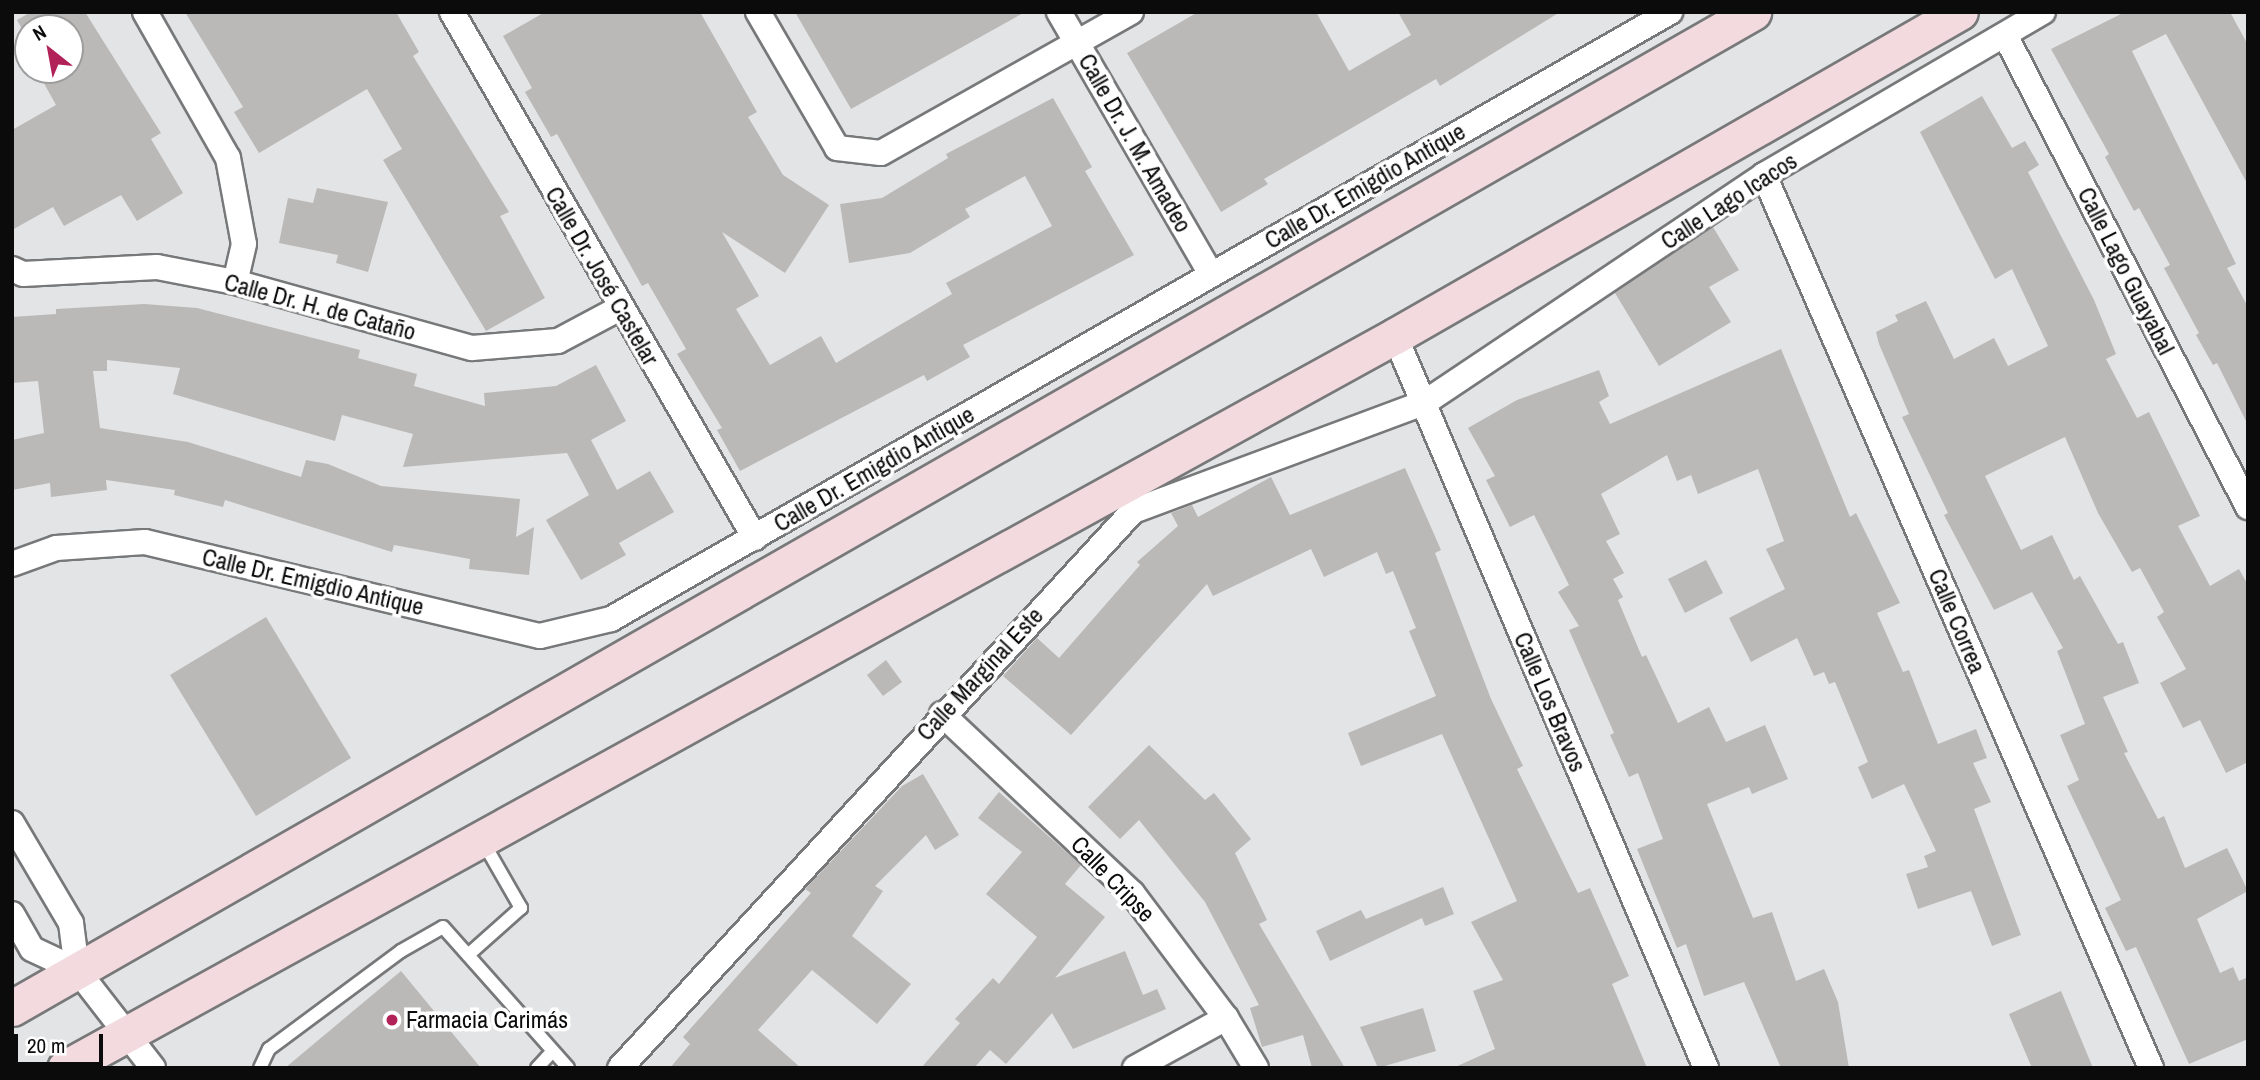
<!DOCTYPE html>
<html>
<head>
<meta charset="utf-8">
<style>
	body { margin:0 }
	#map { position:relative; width:2260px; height:1080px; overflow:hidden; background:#e3e4e5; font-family:"Archivo Narrow",sans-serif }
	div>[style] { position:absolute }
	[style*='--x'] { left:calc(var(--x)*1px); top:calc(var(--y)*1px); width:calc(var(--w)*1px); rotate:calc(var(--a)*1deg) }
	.building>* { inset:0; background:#bbb9b8 }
	.roads { filter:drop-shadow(2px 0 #777879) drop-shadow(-2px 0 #777879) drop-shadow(0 2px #777879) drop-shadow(0 -2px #777879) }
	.lane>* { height:12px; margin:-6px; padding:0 6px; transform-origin:6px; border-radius:6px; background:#fff }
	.street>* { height:24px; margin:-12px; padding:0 12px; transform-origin:12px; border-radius:12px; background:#fff }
	.secondary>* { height:35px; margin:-17.5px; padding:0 17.5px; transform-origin:17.5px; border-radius:17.5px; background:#f2dade }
	.dots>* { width:19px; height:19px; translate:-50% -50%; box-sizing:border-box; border:4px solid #fff; border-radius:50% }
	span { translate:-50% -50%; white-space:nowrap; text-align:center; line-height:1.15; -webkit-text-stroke:7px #fff; paint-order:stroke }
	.street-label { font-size:24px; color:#0b0b0c }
	.poi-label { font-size:24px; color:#0b0b0c }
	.left { translate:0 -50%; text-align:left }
	.frame { position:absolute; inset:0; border:14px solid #0b0b0c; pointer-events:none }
	.north { position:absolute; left:14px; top:14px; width:70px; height:70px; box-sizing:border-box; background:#fff; border:2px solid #9d9d9e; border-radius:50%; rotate:329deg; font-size:19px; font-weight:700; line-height:28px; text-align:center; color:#0b0b0c }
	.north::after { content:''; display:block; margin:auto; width:24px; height:32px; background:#b12259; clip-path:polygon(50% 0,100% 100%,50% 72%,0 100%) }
	.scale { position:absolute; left:14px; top:1034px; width:89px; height:32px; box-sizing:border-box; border:4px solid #0b0b0c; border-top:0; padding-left:9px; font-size:21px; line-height:24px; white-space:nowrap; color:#0b0b0c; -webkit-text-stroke:5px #fff; paint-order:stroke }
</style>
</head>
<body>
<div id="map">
	<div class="building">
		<div style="clip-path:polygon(31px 12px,85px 12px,161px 133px,151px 139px,183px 193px,137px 221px,121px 195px,64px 226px,53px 207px,12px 230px,12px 130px,56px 105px,41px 78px,47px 74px,45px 70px,70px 70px,70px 28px,28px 28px,28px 40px,17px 20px)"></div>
		<div style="clip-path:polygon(185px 12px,396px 12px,419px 52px,413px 56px,509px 212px,500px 216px,545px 298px,486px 331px,383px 160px,402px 149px,367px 89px,259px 153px,234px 112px,243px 107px)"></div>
		<div style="clip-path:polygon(545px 12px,700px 12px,757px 112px,748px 117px,783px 175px,829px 205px,785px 273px,722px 232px,759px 296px,736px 309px,770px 365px,821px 336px,836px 363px,952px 294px,946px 283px,1052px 226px,1025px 176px,965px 209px,970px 217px,910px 253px,849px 263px,840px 204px,882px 198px,948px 158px,946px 154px,1053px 98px,1092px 167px,1085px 171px,1134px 255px,963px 345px,970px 357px,927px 381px,924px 375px,740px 471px,717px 430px,722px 428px,677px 354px,686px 349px,648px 283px,642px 286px,557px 134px,551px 137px,525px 92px,532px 88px,503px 36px)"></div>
		<div style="clip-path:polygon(795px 12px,1025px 12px,851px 109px)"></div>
		<div style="clip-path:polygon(1198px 12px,1316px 12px,1349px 71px,1411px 35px,1398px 12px,1560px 12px,1440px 86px,1436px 79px,1264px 179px,1268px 184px,1221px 212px,1127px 53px)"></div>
		<div style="clip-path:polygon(2125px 12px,2230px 12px,2248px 45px,2248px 185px,2166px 34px,2132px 51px,2236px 264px,2227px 268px,2248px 307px,2248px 425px,2217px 363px,2213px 365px,2196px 335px,2199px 333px,2164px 268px,2170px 265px,2139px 208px,2134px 211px,2105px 157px,2109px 154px,2051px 49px)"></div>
		<div style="clip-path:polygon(1982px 96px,2012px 148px,2025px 141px,2039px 165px,2028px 172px,2094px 300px,2116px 354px,2106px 359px,2137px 418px,2149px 412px,2200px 516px,2178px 526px,2210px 586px,2239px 569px,2248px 585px,2248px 762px,2226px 773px,2200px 720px,2183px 728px,2160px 683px,2186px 669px,2157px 617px,2164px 612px,2140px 568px,2132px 572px,2098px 513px,2065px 437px,1985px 476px,2021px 550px,2052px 535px,2074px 580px,2080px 576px,2118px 644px,2123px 642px,2139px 683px,2103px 697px,2128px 752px,2124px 753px,2158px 819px,2164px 816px,2185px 868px,2227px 848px,2248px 891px,2197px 919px,2220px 973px,2233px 967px,2239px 981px,2248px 977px,2248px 1039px,2189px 1064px,2136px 947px,2126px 951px,2105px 908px,2121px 900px,2067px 786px,2079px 780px,2060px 735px,2085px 724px,2057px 651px,2063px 648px,2032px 592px,1994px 610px,1944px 515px,1948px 513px,1902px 417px,1909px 414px,1879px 344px,1876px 332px,1898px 321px,1895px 315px,1926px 301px,1954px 359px,1994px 338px,2008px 366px,2048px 346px,2012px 269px,1995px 279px,1920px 132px)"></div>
		<div style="clip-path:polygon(317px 188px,388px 202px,368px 272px,336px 263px,338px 255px,279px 243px,288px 198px,313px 203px)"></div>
		<div style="clip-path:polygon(1713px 227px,1739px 270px,1709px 287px,1731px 322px,1659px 366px,1615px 293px)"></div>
		<div style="clip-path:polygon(144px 304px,197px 308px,360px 350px,358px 358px,417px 374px,414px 386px,485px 406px,484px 393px,556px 386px,596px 365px,626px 421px,591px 440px,617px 490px,650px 471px,674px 512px,619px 543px,626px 555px,581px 580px,546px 520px,589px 495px,567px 453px,403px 467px,413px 434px,342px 415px,335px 441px,173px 394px,180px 368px,107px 360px,107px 371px,93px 371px,100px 428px,188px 442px,301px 477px,306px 460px,328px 464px,381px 486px,520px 499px,516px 537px,534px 527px,529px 575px,469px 569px,470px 559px,394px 545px,392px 552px,225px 500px,223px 507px,174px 495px,175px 490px,106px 480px,107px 490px,51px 497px,50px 483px,12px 490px,12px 440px,44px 433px,38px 381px,12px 383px,12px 317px,56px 314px,56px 309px)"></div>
		<div style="clip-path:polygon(1781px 349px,1850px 517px,1856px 513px,1900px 603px,1877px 613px,1903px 672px,1909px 670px,1938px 744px,1976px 729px,1987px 758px,1973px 763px,1991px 802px,1974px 809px,2021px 935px,1992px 946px,1971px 891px,1918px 909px,1906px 874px,1928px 867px,1924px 856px,1936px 851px,1904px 784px,1872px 799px,1858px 767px,1868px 762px,1835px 682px,1829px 684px,1824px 672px,1814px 676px,1797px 638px,1751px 662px,1729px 618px,1785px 589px,1766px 549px,1784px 541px,1758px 469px,1698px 494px,1691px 475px,1677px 481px,1667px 455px,1601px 494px,1620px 534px,1606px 541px,1624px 573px,1613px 579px,1623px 597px,1618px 600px,1642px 657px,1646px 655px,1678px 723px,1709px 707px,1726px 742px,1765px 725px,1788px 779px,1752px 794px,1749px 787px,1707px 804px,1753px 918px,1772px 912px,1796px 981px,1824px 969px,1838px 1002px,1849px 1068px,1781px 1068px,1744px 982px,1704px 996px,1686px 944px,1677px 948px,1637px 849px,1663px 839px,1638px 773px,1629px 777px,1610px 735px,1614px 733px,1569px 630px,1579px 626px,1558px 592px,1569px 585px,1534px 515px,1510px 527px,1486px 480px,1495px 476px,1468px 428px,1517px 400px,1599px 370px,1609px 396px,1599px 402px,1610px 424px)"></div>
		<div style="clip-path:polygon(1405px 468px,1441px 550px,1435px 553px,1491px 699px,1523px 766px,1517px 769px,1578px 893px,1590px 888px,1629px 976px,1612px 984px,1647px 1068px,1453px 1068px,1495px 1049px,1473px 991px,1503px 980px,1471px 922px,1517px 901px,1442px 734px,1361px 766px,1348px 733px,1436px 696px,1409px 631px,1416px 628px,1393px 571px,1386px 574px,1377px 552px,1324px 577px,1311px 549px,1213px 596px,1207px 584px,1071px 735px,1003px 676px,1037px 638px,1059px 658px,1140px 565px,1137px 562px,1178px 526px,1171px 513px,1192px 505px,1198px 517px,1271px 477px,1290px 515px)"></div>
		<div style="clip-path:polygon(1706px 560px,1723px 593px,1685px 613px,1668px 579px)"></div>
		<div style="clip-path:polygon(266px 617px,351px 758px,256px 816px,170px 675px)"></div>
		<div style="clip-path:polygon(886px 660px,902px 682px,883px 696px,867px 675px)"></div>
		<div style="clip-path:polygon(1149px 745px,1205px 800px,1214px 793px,1251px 839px,1235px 853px,1267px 920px,1259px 924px,1345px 1068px,1312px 1068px,1303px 1035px,1262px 1047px,1250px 1008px,1259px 1005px,1205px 902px,1139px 820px,1120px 839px,1088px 807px)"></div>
		<div style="clip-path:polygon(923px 774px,959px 835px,935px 850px,926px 835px,875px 886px,883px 891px,852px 936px,911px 984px,877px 1024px,812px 970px,758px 1030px,801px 1068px,670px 1068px,690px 1044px,683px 1037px,811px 893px,805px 889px,902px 786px)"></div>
		<div style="clip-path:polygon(999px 792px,1081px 865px,1065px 884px,1105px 917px,1055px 978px,1125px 951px,1143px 995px,1157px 989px,1166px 1009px,1073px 1049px,1052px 1013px,1006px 1064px,990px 1050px,974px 1068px,921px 1068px,960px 1023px,955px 1019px,993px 978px,999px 984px,1037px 937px,986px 894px,1022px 852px,978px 818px)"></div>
		<div style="clip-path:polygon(1443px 887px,1454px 914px,1425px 926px,1422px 918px,1330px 961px,1316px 931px,1361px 910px,1366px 919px)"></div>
		<div style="clip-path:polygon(401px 971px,481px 1068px,285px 1068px)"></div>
		<div style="clip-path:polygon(2061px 991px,2093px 1068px,2032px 1068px,2009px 1014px)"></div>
		<div style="clip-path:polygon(1423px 1008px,1436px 1051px,1378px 1068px,1360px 1027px)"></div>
	</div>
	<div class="roads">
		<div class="lane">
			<div style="--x:468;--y:955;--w:71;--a:-41.6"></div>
			<div style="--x:521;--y:908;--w:76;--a:-119.9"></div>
			<div style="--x:260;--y:1068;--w:21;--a:-65"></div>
			<div style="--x:269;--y:1049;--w:164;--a:-36.6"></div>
			<div style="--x:401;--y:951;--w:48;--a:-29.7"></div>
			<div style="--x:443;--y:927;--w:188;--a:48.4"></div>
			<div style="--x:537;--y:1068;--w:23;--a:-47"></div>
		</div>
		<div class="street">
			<div style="--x:145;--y:12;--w:168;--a:60.4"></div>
			<div style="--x:228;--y:158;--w:87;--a:79.5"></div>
			<div style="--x:244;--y:244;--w:39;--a:103"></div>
			<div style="--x:452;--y:12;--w:607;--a:60.06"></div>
			<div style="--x:758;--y:12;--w:157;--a:59.8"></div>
			<div style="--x:837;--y:148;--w:44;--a:6.5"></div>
			<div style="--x:881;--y:153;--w:287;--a:-29.4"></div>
			<div style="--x:1059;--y:12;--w:303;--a:59.9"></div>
			<div style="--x:2005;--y:35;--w:531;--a:62.76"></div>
			<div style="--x:1764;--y:175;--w:973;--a:66.57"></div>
			<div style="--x:12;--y:269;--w:12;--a:24"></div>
			<div style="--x:23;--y:274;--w:134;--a:-3"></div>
			<div style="--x:157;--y:267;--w:79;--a:10.9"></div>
			<div style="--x:235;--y:282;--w:246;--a:15.6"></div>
			<div style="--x:472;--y:348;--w:86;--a:-4.7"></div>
			<div style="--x:558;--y:341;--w:70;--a:-28"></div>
			<div style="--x:1395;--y:336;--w:795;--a:66.98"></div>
			<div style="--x:12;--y:564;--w:47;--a:-20"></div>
			<div style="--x:56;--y:548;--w:89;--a:-3.9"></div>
			<div style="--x:145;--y:542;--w:406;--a:13.4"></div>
			<div style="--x:540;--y:636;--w:73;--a:-13.5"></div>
			<div style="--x:611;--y:619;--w:1221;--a:-29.82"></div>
			<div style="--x:942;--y:714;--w:261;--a:43.3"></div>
			<div style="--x:1132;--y:893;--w:156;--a:53.1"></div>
			<div style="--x:1226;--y:1018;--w:58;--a:59"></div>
			<div style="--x:12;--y:823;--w:116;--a:59.5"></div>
			<div style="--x:71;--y:923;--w:47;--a:82.7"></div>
			<div style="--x:77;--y:970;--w:124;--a:52.2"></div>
			<div style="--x:12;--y:914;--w:40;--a:60.3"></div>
			<div style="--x:32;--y:949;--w:50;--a:25"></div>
			<div style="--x:620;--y:1068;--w:757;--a:-47.35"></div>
			<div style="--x:1133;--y:511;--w:310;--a:-20.4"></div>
			<div style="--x:1424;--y:403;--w:409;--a:-33.8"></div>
			<div style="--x:1764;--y:175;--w:323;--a:-30.3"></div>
			<div style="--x:1135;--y:1068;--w:104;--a:-28.8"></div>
		</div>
		<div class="secondary">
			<div style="--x:12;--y:1008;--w:2006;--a:-29.77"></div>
			<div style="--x:65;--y:1068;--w:1518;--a:-28.83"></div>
			<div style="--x:1395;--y:336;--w:651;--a:-29.83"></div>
		</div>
	</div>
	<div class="dots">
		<div style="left:392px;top:1020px;background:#b12259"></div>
	</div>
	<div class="street-label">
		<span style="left:1135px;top:143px;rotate:60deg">Calle Dr. J. M. Amadeo</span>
		<span style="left:1365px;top:186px;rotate:-30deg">Calle Dr. Emigdio Antique</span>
		<span style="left:1729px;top:201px;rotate:-33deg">Calle Lago Icacos</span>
		<span style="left:2126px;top:271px;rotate:63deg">Calle Lago Guayabal</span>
		<span style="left:602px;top:276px;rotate:60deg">Calle Dr. José Castelar</span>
		<span style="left:320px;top:307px;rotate:15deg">Calle Dr. H. de Cataño</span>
		<span style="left:874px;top:469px;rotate:-30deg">Calle Dr. Emigdio Antique</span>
		<span style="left:313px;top:582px;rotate:13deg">Calle Dr. Emigdio Antique</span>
		<span style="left:1957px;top:621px;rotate:67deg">Calle Correa</span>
		<span style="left:980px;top:674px;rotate:-47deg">Calle Marginal Este</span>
		<span style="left:1550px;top:702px;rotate:67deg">Calle Los Bravos</span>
		<span style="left:1113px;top:879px;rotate:46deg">Calle Cripse</span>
	</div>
	<div class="poi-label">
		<span class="left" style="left:406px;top:1020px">Farmacia Carimás</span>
	</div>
	<div class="frame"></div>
	<div class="north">N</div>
	<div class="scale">20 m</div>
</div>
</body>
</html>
